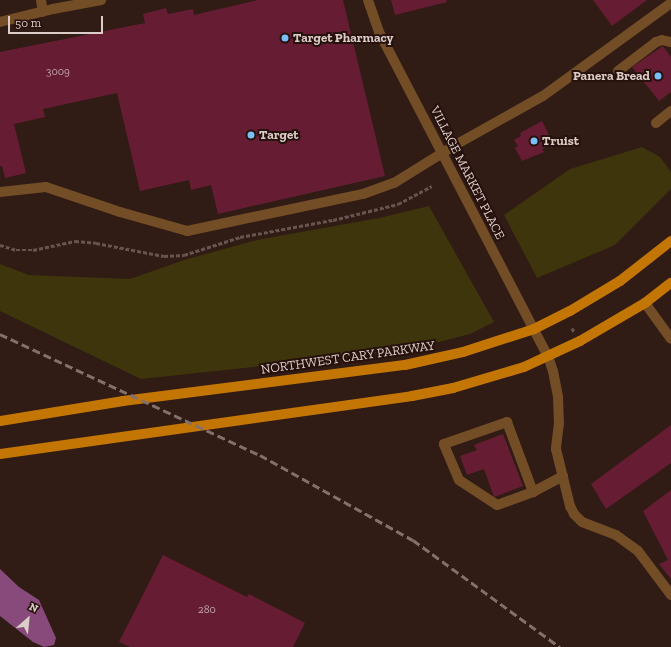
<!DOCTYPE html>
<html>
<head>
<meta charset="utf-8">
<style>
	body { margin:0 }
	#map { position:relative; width:671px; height:647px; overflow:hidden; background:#301b15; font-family:"Zilla Slab",serif }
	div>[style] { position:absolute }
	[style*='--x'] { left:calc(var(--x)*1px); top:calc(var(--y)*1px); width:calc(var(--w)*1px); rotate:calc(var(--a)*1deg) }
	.green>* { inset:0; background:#3f350c }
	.water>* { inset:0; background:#874a7a }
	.building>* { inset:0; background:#661d34 }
	.path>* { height:2.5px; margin-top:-1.25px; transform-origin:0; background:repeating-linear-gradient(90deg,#67544f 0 4px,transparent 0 6px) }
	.minor>* { height:10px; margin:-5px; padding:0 5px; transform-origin:5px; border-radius:5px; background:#734d25 }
	.major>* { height:10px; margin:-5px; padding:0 5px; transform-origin:5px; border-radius:5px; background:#c47605 }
	.rail>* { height:3px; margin-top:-1.5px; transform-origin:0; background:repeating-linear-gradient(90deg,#83706b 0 8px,transparent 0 12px) }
	.dots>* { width:11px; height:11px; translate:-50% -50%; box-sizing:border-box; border:2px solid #26110c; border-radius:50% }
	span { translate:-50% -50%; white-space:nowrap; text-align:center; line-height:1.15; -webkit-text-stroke:4px #26110c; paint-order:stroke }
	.number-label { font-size:11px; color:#bfa1a4 }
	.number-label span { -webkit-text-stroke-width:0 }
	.poi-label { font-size:13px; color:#ddcdc9; font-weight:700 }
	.left { translate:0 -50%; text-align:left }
	.right { translate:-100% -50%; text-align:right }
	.street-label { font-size:13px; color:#ddcdc9 }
	.north { position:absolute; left:8px; top:599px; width:40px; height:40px; -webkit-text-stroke:3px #26110c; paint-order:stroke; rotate:27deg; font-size:11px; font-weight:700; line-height:16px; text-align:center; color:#ddcdc9 }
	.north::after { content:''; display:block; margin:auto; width:14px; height:18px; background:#ddcdc9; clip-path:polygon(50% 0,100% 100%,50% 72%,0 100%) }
	.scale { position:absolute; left:8px; top:16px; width:95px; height:18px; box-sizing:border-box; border:2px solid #ddcdc9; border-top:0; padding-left:5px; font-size:12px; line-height:14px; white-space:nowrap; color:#ddcdc9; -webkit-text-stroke:3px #26110c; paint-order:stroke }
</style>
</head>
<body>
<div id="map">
	<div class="green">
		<div style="clip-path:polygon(642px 147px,660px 157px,671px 172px,671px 189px,615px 245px,537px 278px,504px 215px,570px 169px)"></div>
		<div style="clip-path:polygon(429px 206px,494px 322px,470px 334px,423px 346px,346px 357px,141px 379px,0 311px,0 264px,29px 275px,130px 279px,184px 260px,257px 240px,379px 218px)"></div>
	</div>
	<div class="water">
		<div style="clip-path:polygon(0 569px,19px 587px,39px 600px,56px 638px,54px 645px,44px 647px,33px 642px,0 616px)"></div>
	</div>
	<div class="building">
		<div style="clip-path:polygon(258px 0,343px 0,385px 176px,218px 214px,211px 185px,191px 190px,189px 180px,140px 191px,117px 93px,43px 109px,45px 117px,14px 124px,26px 173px,5px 178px,2px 166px,0 166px,0 52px,145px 23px,143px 14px,166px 8px,168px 14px,193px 9px,194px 15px)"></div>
		<div style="clip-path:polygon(391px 0,446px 0,447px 2px,395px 15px)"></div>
		<div style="clip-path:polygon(593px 0,647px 0,612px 26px)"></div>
		<div style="clip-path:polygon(663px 46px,671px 57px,671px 92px,659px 101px,632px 67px)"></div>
		<div style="clip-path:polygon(542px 121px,553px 143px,542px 149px,544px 152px,522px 161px,515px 148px,518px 146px,514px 140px,521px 136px,520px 133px)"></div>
		<div style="clip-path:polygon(671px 425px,671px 463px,606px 509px,591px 484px)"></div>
		<div style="clip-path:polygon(503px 434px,523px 486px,494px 497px,484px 469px,467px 475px,460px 456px,477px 450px,474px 445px)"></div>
		<div style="clip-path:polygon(671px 490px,671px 579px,659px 564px,668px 560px,643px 511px)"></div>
		<div style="clip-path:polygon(163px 555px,247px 597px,249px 594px,305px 623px,293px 647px,130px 647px,119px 642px)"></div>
	</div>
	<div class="path">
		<div style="--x:0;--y:245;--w:17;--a:17"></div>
		<div style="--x:16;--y:250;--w:17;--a:0"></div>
		<div style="--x:33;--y:250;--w:43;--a:-12.1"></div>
		<div style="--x:75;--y:241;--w:21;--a:5"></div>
		<div style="--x:96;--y:243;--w:69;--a:10.8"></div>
		<div style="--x:164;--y:256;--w:20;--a:-3"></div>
		<div style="--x:184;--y:255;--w:59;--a:-17.8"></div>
		<div style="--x:240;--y:237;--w:95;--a:-10.4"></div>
		<div style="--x:333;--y:220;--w:67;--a:-13.8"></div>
		<div style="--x:398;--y:204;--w:38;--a:-28"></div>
		<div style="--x:572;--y:328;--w:6;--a:59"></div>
	</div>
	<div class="minor">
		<div style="--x:41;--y:0;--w:12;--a:81"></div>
		<div style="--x:368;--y:0;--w:34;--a:71"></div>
		<div style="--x:379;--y:32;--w:365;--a:62.5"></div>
		<div style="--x:548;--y:356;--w:16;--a:72"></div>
		<div style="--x:553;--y:371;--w:26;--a:79"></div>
		<div style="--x:558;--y:397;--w:26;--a:88"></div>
		<div style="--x:559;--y:423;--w:26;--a:97"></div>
		<div style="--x:556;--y:449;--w:59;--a:76.2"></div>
		<div style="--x:570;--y:506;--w:9;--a:63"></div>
		<div style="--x:574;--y:514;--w:11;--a:45"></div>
		<div style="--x:582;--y:522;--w:36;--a:21"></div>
		<div style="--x:616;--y:535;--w:27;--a:36"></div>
		<div style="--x:638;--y:551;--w:55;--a:53.1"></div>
		<div style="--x:0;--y:22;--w:55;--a:-13.8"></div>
		<div style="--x:53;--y:9;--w:49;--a:-10.6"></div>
		<div style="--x:618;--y:71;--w:48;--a:-37.3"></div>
		<div style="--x:656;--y:42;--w:6;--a:-18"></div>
		<div style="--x:662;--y:40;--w:9;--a:13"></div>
		<div style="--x:656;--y:123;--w:19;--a:-39"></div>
		<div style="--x:0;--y:192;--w:46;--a:-6.2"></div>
		<div style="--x:46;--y:187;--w:78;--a:18.7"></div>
		<div style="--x:120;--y:212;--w:70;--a:15.8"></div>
		<div style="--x:187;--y:231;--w:180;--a:-11.9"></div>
		<div style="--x:363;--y:194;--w:33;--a:-20"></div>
		<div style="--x:394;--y:183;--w:74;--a:-31.8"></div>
		<div style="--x:457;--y:144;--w:98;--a:-29.2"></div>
		<div style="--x:543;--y:96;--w:158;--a:-36"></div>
		<div style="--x:645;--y:303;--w:44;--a:54.2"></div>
		<div style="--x:533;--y:492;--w:38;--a:160"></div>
		<div style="--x:497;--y:505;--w:45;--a:-146.7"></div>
		<div style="--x:459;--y:480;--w:39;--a:-113"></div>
		<div style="--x:444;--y:444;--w:67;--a:-19.2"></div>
		<div style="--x:507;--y:422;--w:75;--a:69.6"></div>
		<div style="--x:533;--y:492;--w:34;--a:-28"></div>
	</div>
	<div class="major">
		<div style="--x:0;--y:421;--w:125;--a:-9.2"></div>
		<div style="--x:123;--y:401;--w:284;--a:-7.3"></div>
		<div style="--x:405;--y:365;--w:59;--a:-12.6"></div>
		<div style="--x:463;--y:352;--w:75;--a:-17.9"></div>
		<div style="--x:534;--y:329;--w:40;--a:-26.6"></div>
		<div style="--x:570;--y:311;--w:58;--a:-31"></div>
		<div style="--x:620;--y:281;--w:65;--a:-38.1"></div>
		<div style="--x:0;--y:454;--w:416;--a:-8"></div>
		<div style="--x:412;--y:396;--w:42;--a:-11"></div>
		<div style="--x:453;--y:388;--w:74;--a:-16.5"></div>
		<div style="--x:524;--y:367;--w:62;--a:-24.9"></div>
		<div style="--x:580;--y:341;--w:75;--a:-30.3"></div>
		<div style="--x:645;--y:303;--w:33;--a:-38"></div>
	</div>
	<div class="rail">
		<div style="--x:0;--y:334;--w:287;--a:25"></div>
		<div style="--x:260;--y:455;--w:175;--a:29.1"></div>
		<div style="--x:413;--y:540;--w:182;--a:36.1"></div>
	</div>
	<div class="dots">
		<div style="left:285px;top:38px;background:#7bbef8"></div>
		<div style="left:658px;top:76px;background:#7bbef8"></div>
		<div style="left:251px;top:135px;background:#7bbef8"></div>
		<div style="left:534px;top:141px;background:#7bbef8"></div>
	</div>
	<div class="number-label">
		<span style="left:58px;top:72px">3009</span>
		<span style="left:207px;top:610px">280</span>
	</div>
	<div class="poi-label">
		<span class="left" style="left:293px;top:38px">Target Pharmacy</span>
		<span class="right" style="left:650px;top:76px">Panera Bread</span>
		<span class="left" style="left:259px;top:135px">Target</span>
		<span class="left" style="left:542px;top:141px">Truist</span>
	</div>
	<div class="street-label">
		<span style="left:467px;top:173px;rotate:63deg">VILLAGE MARKET PLACE</span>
		<span style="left:348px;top:358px;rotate:-8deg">NORTHWEST CARY PARKWAY</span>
	</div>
	<div class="north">N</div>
	<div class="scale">50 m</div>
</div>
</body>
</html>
